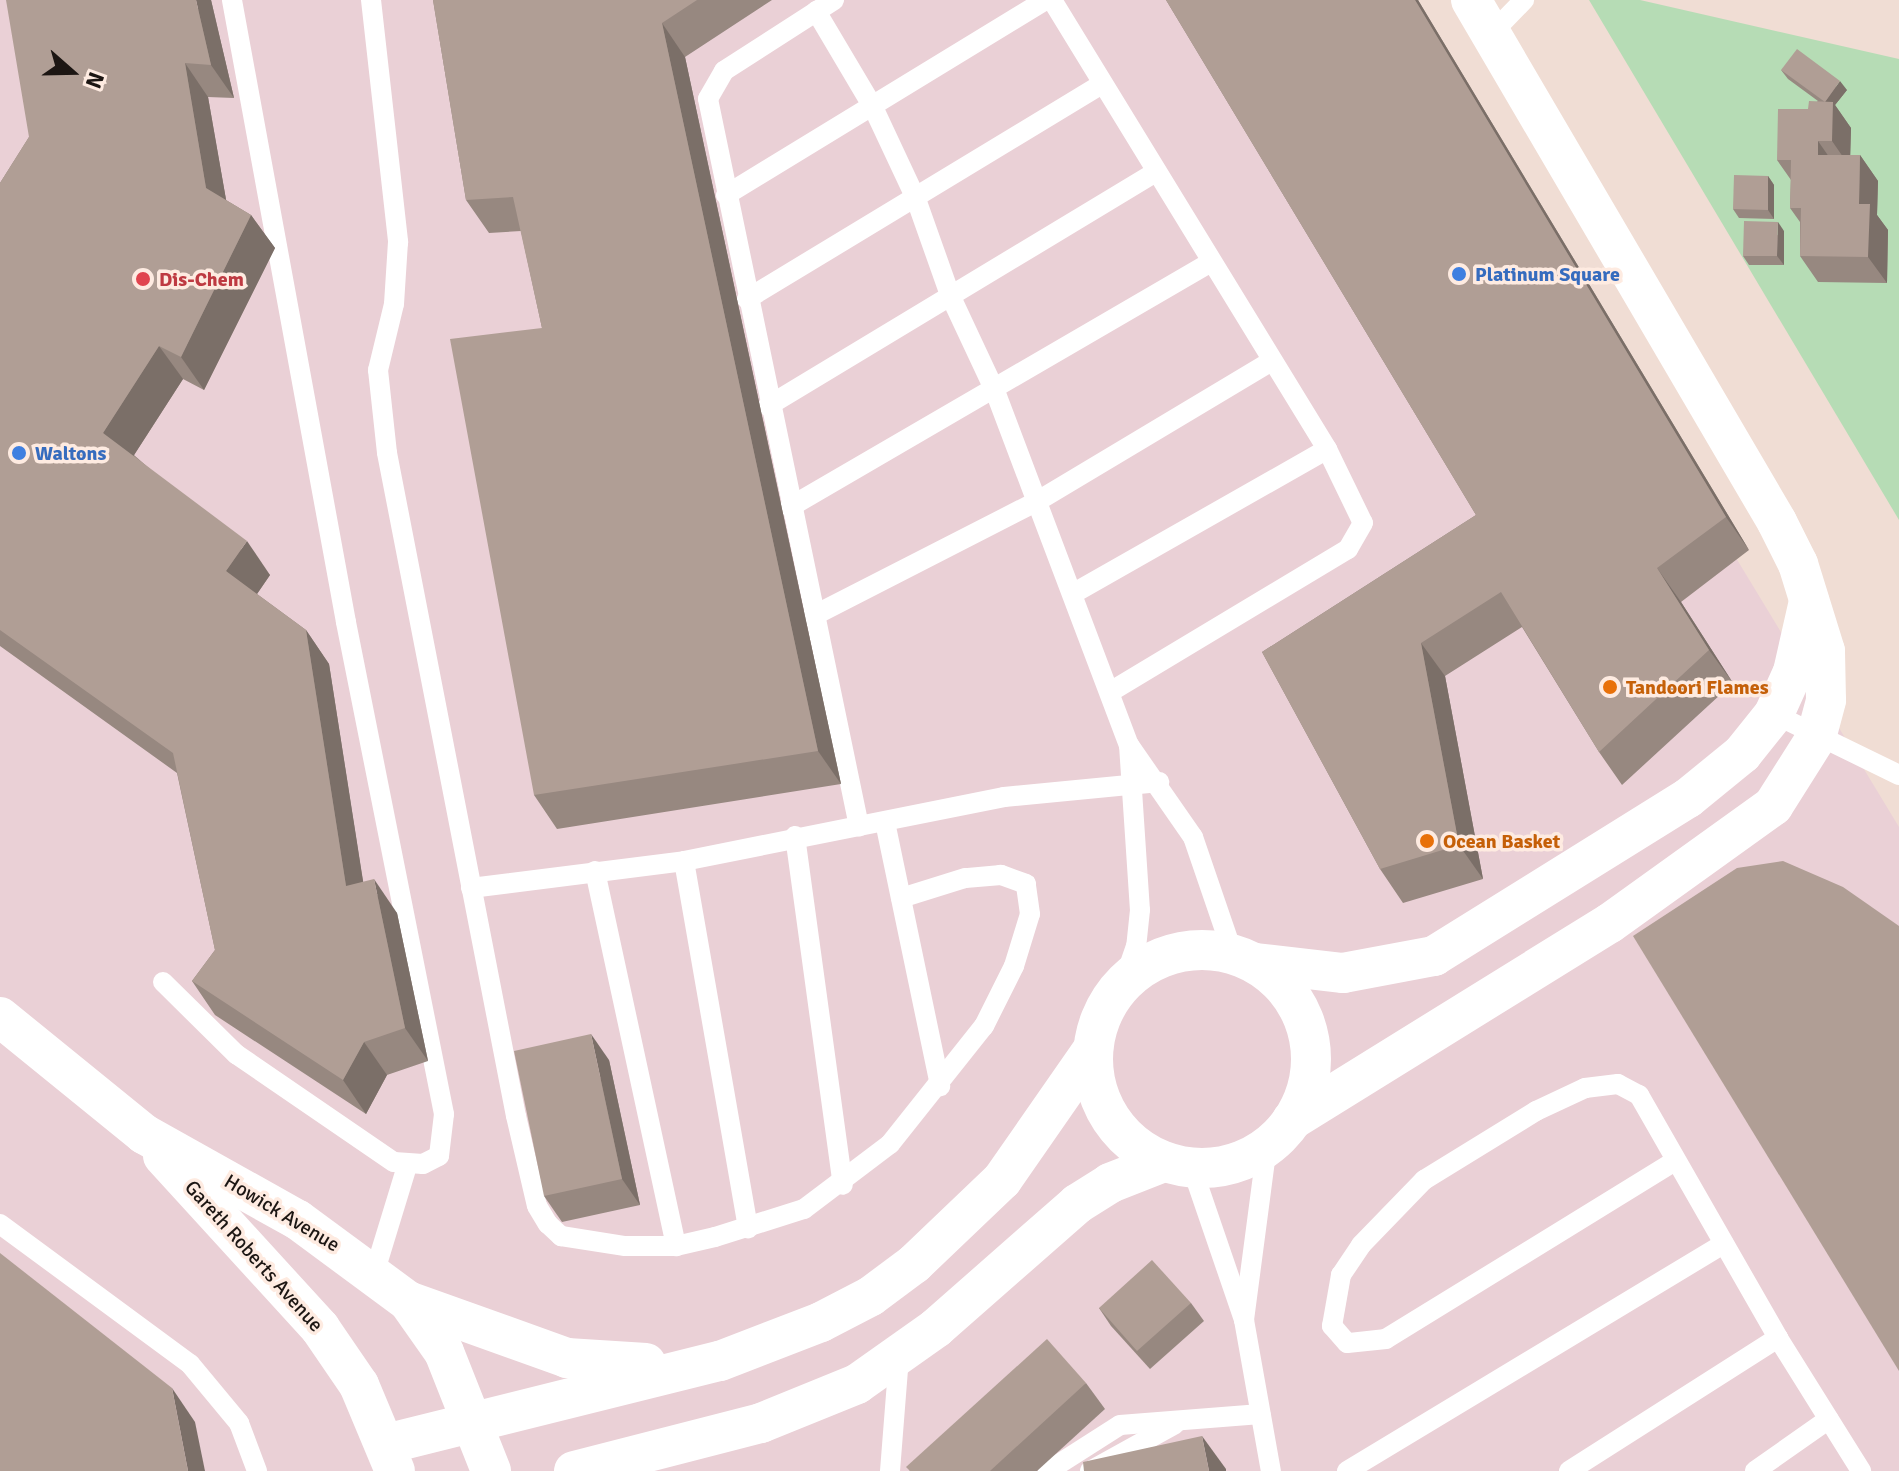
<!DOCTYPE html>
<html>
<head>
<meta charset="utf-8">
<style>
	body { margin:0 }
	#map { position:relative; width:1899px; height:1471px; overflow:hidden; background:#f0ddd4; font-family:Signika,sans-serif }
	div>[style] { position:absolute }
	[style*='--x'] { left:calc(var(--x)*1px); top:calc(var(--y)*1px); width:calc(var(--w)*1px); rotate:calc(var(--a)*1deg) }
	.commercial>* { inset:0; background:#ead0d6 }
	.green>* { inset:0; background:#b6dcb5 }
	.service>* { height:20px; margin:-10px; padding:0 10px; transform-origin:10px; border-radius:10px; background:#fff }
	.minor>* { height:40px; margin:-20px; padding:0 20px; transform-origin:20px; border-radius:20px; background:#fff }
	.minor>.ring { margin:-20px; padding:0; box-sizing:content-box; background:none; border:40px solid #fff; border-radius:50% }
	.wall>* { inset:0; background:#978880 }
	.shaded-wall>* { inset:0; background:#7b6f68 }
	.building>* { inset:0; background:#b09e95 }
	.dots>* { width:22px; height:22px; translate:-50% -50%; box-sizing:border-box; border:4px solid #feebe1; border-radius:50% }
	span { translate:-50% -50%; white-space:nowrap; text-align:center; line-height:1.15; -webkit-text-stroke:7px #feebe1; paint-order:stroke }
	.shop-label { font-size:20px; color:#366cbe; font-weight:700 }
	.left { translate:0 -50%; text-align:left }
	.health-label { font-size:20px; color:#be3a42; font-weight:700 }
	.food-label { font-size:20px; color:#c56008; font-weight:700 }
	.street-label { font-size:20px; color:#1c1613 }
	.north { position:absolute; left:32px; top:32px; width:80px; height:80px; -webkit-text-stroke:6px #feebe1; paint-order:stroke; rotate:110deg; font-size:22px; font-weight:700; line-height:32px; text-align:center; color:#1c1613 }
	.north::after { content:''; display:block; margin:auto; width:28px; height:36px; background:#1c1613; clip-path:polygon(50% 0,100% 100%,50% 72%,0 100%) }
</style>
</head>
<body>
<div id="map">
	<div class="commercial">
		<div style="clip-path:polygon(0 0,1398px 0,1899px 827px,1899px 1471px,0 1471px)"></div>
	</div>
	<div class="green">
		<div style="clip-path:polygon(1589px 0,1640px 0,1899px 59px,1899px 520px)"></div>
	</div>
	<div class="service">
		<div style="--x:371;--y:0;--w:244;--a:83.6"></div>
		<div style="--x:398;--y:242;--w:62;--a:93.7"></div>
		<div style="--x:394;--y:304;--w:68;--a:103.6"></div>
		<div style="--x:378;--y:370;--w:83;--a:83.8"></div>
		<div style="--x:387;--y:453;--w:675;--a:78.99"></div>
		<div style="--x:516;--y:1116;--w:92;--a:76.9"></div>
		<div style="--x:537;--y:1206;--w:21;--a:59"></div>
		<div style="--x:548;--y:1224;--w:18;--a:43"></div>
		<div style="--x:561;--y:1236;--w:65;--a:8.9"></div>
		<div style="--x:625;--y:1246;--w:51;--a:0"></div>
		<div style="--x:676;--y:1246;--w:40;--a:-13"></div>
		<div style="--x:715;--y:1237;--w:93;--a:-17.5"></div>
		<div style="--x:804;--y:1209;--w:108;--a:-37.1"></div>
		<div style="--x:890;--y:1144;--w:151;--a:-51.5"></div>
		<div style="--x:984;--y:1026;--w:67;--a:-63.4"></div>
		<div style="--x:1014;--y:966;--w:54;--a:-72.9"></div>
		<div style="--x:1030;--y:914;--w:30;--a:-98"></div>
		<div style="--x:1026;--y:884;--w:27;--a:-160"></div>
		<div style="--x:1001;--y:875;--w:36;--a:175"></div>
		<div style="--x:965;--y:878;--w:67;--a:162.6"></div>
		<div style="--x:834;--y:0;--w:131;--a:147.2"></div>
		<div style="--x:724;--y:71;--w:32;--a:120"></div>
		<div style="--x:708;--y:99;--w:743;--a:78.27"></div>
		<div style="--x:1052;--y:0;--w:527;--a:58.51"></div>
		<div style="--x:1327;--y:449;--w:82;--a:64.1"></div>
		<div style="--x:1363;--y:523;--w:30;--a:120"></div>
		<div style="--x:1348;--y:549;--w:275;--a:149"></div>
		<div style="--x:816;--y:11;--w:112;--a:59.3"></div>
		<div style="--x:873;--y:107;--w:102;--a:64.9"></div>
		<div style="--x:916;--y:199;--w:102;--a:70.5"></div>
		<div style="--x:950;--y:295;--w:106;--a:64.9"></div>
		<div style="--x:995;--y:391;--w:379;--a:69.3"></div>
		<div style="--x:1129;--y:745;--w:165;--a:86.2"></div>
		<div style="--x:1140;--y:910;--w:36;--a:96"></div>
		<div style="--x:1136;--y:946;--w:39;--a:109"></div>
		<div style="--x:1490;--y:35;--w:49;--a:-45.8"></div>
		<div style="--x:726;--y:195;--w:374;--a:-31.4"></div>
		<div style="--x:747;--y:299;--w:415;--a:-31.2"></div>
		<div style="--x:768;--y:406;--w:451;--a:-31.1"></div>
		<div style="--x:790;--y:507;--w:485;--a:-30.2"></div>
		<div style="--x:1074;--y:593;--w:291;--a:-29.6"></div>
		<div style="--x:813;--y:616;--w:250;--a:-27.1"></div>
		<div style="--x:1036;--y:502;--w:273;--a:-30.9"></div>
		<div style="--x:1774;--y:714;--w:139;--a:26"></div>
		<div style="--x:1129;--y:745;--w:112;--a:55.2"></div>
		<div style="--x:1193;--y:837;--w:120;--a:71.1"></div>
		<div style="--x:885;--y:822;--w:270;--a:78.2"></div>
		<div style="--x:795;--y:836;--w:352;--a:82.2"></div>
		<div style="--x:684;--y:861;--w:373;--a:80.1"></div>
		<div style="--x:595;--y:871;--w:384;--a:77.8"></div>
		<div style="--x:471;--y:888;--w:215;--a:-7.2"></div>
		<div style="--x:684;--y:861;--w:326;--a:-11.3"></div>
		<div style="--x:1004;--y:797;--w:156;--a:-5.5"></div>
		<div style="--x:163;--y:982;--w:103;--a:44.6"></div>
		<div style="--x:236;--y:1054;--w:191;--a:34.4"></div>
		<div style="--x:394;--y:1162;--w:29;--a:4"></div>
		<div style="--x:423;--y:1164;--w:18;--a:-27"></div>
		<div style="--x:439;--y:1156;--w:42;--a:-83.2"></div>
		<div style="--x:444;--y:1114;--w:502;--a:-101.27"></div>
		<div style="--x:346;--y:622;--w:632;--a:-100.39"></div>
		<div style="--x:1675;--y:1161;--w:339;--a:148.4"></div>
		<div style="--x:1386;--y:1339;--w:39;--a:174"></div>
		<div style="--x:1347;--y:1343;--w:23;--a:-131"></div>
		<div style="--x:1332;--y:1326;--w:52;--a:-80"></div>
		<div style="--x:1341;--y:1275;--w:36;--a:-56"></div>
		<div style="--x:1361;--y:1245;--w:91;--a:-45.9"></div>
		<div style="--x:1424;--y:1180;--w:132;--a:-31.6"></div>
		<div style="--x:1536;--y:1111;--w:54;--a:-25.1"></div>
		<div style="--x:1585;--y:1088;--w:33;--a:-7"></div>
		<div style="--x:1618;--y:1084;--w:24;--a:28"></div>
		<div style="--x:1639;--y:1095;--w:280;--a:60.2"></div>
		<div style="--x:1778;--y:1338;--w:157;--a:58"></div>
		<div style="--x:1192;--y:1168;--w:161;--a:71.1"></div>
		<div style="--x:1244;--y:1320;--w:153;--a:79.9"></div>
		<div style="--x:0;--y:1224;--w:236;--a:36.4"></div>
		<div style="--x:190;--y:1364;--w:77;--a:50.3"></div>
		<div style="--x:239;--y:1423;--w:51;--a:69.4"></div>
		<div style="--x:374;--y:1274;--w:113;--a:-73"></div>
		<div style="--x:1244;--y:1320;--w:176;--a:-82.5"></div>
		<div style="--x:890;--y:1471;--w:115;--a:-85.5"></div>
		<div style="--x:1048;--y:1471;--w:85;--a:-32.6"></div>
		<div style="--x:1120;--y:1425;--w:141;--a:-4.5"></div>
		<div style="--x:1090;--y:1471;--w:97;--a:-28.9"></div>
		<div style="--x:1347;--y:1471;--w:440;--a:-31.1"></div>
		<div style="--x:1569;--y:1471;--w:248;--a:-32.5"></div>
		<div style="--x:1755;--y:1471;--w:90;--a:-35.1"></div>
	</div>
	<div class="minor">
		<div class="ring" style="left:1093px;top:950px;width:178px;height:178px"></div>
		<div style="--x:1256;--y:963;--w:88;--a:6.6"></div>
		<div style="--x:1343;--y:973;--w:93;--a:-10.6"></div>
		<div style="--x:1434;--y:956;--w:299;--a:-31.9"></div>
		<div style="--x:1688;--y:798;--w:70;--a:-39.2"></div>
		<div style="--x:1742;--y:754;--w:51;--a:-51.3"></div>
		<div style="--x:1774;--y:714;--w:46;--a:-65.7"></div>
		<div style="--x:1793;--y:672;--w:73;--a:-77.3"></div>
		<div style="--x:0;--y:1017;--w:186;--a:39.1"></div>
		<div style="--x:144;--y:1134;--w:176;--a:29.2"></div>
		<div style="--x:298;--y:1220;--w:137;--a:36.4"></div>
		<div style="--x:408;--y:1301;--w:62;--a:54.8"></div>
		<div style="--x:444;--y:1352;--w:128;--a:68.4"></div>
		<div style="--x:1292;--y:1120;--w:374;--a:-31.8"></div>
		<div style="--x:1610;--y:923;--w:201;--a:-35.7"></div>
		<div style="--x:1773;--y:806;--w:80;--a:-57.7"></div>
		<div style="--x:1816;--y:738;--w:39;--a:-75"></div>
		<div style="--x:1826;--y:700;--w:49;--a:-91.2"></div>
		<div style="--x:1825;--y:651;--w:91;--a:-107.2"></div>
		<div style="--x:1798;--y:564;--w:47;--a:-116.6"></div>
		<div style="--x:1777;--y:522;--w:605;--a:-120.38"></div>
		<div style="--x:163;--y:1156;--w:233;--a:47.6"></div>
		<div style="--x:320;--y:1328;--w:69;--a:55.6"></div>
		<div style="--x:359;--y:1385;--w:93;--a:67.3"></div>
		<div style="--x:408;--y:1301;--w:169;--a:19.7"></div>
		<div style="--x:567;--y:1358;--w:79;--a:3.6"></div>
		<div style="--x:386;--y:1444;--w:344;--a:-14"></div>
		<div style="--x:720;--y:1361;--w:108;--a:-21.1"></div>
		<div style="--x:821;--y:1322;--w:56;--a:-27.5"></div>
		<div style="--x:871;--y:1296;--w:54;--a:-36.7"></div>
		<div style="--x:914;--y:1264;--w:122;--a:-43.7"></div>
		<div style="--x:1002;--y:1180;--w:160;--a:-55.2"></div>
		<div style="--x:574;--y:1471;--w:193;--a:-14.4"></div>
		<div style="--x:761;--y:1423;--w:104;--a:-22.1"></div>
		<div style="--x:857;--y:1384;--w:97;--a:-35.3"></div>
		<div style="--x:936;--y:1328;--w:188;--a:-41.3"></div>
		<div style="--x:1077;--y:1204;--w:39;--a:-32"></div>
		<div style="--x:1110;--y:1183;--w:58;--a:-21.3"></div>
	</div>
	<div class="wall">
		<div style="clip-path:polygon(211px 0,234px 98px,208px 97px,226px 200px,251px 215px,275px 248px,204px 390px,183px 379px,134px 455px,270px 575px,257px 594px,306px 630px,329px 664px,363px 882px,397px 913px,428px 1061px,387px 1075px,366px 1114px,215px 1015px,192px 981px,215px 950px,177px 773px,0 646px,0 183px,29px 137px)"></div>
		<div style="clip-path:polygon(433px 0,772px 0,685px 57px,841px 784px,557px 829px,534px 795px,542px 328px,521px 231px,489px 233px,466px 200px)"></div>
		<div style="clip-path:polygon(1166px 0,1418px 0,1749px 550px,1681px 602px,1733px 683px,1622px 785px,1599px 752px,1522px 627px,1445px 676px,1483px 879px,1403px 903px,1380px 869px,1262px 652px,1476px 515px)"></div>
		<div style="clip-path:polygon(1781px 70px,1847px 90px,1835px 105px,1851px 128px,1850px 155px,1860px 155px,1878px 181px,1877px 215px,1888px 230px,1887px 283px,1818px 282px,1800px 256px,1800px 222px,1790px 208px,1791px 180px,1777px 160px,1808px 109px,1818px 101px,1788px 79px)"></div>
		<div style="clip-path:polygon(1768px 176px,1774px 185px,1774px 219px,1739px 218px,1733px 209px)"></div>
		<div style="clip-path:polygon(1784px 231px,1784px 265px,1749px 265px,1743px 256px)"></div>
		<div style="clip-path:polygon(609px 1060px,640px 1205px,562px 1222px,544px 1196px)"></div>
		<div style="clip-path:polygon(1191px 1303px,1204px 1321px,1150px 1369px,1111px 1326px,1099px 1308px)"></div>
		<div style="clip-path:polygon(1086px 1383px,1105px 1409px,1037px 1471px,909px 1471px)"></div>
	</div>
	<div class="shaded-wall">
		<div style="clip-path:polygon(196px 0,211px 0,234px 98px,211px 65px)"></div>
		<div style="clip-path:polygon(1415px 0,1418px 0,1749px 550px,1726px 517px)"></div>
		<div style="clip-path:polygon(662px 23px,685px 57px,841px 784px,818px 751px)"></div>
		<div style="clip-path:polygon(185px 63px,208px 97px,230px 222px,206px 188px)"></div>
		<div style="clip-path:polygon(1840px 81px,1847px 90px,1835px 105px,1851px 128px,1850px 167px,1832px 141px,1825px 102px)"></div>
		<div style="clip-path:polygon(1818px 141px,1836px 167px,1818px 155px)"></div>
		<div style="clip-path:polygon(1860px 155px,1878px 181px,1877px 215px,1888px 230px,1887px 283px,1868px 257px,1859px 204px)"></div>
		<div style="clip-path:polygon(1768px 176px,1774px 185px,1774px 219px,1768px 210px)"></div>
		<div style="clip-path:polygon(251px 215px,275px 248px,204px 390px,181px 357px)"></div>
		<div style="clip-path:polygon(1778px 222px,1784px 231px,1784px 265px,1777px 256px)"></div>
		<div style="clip-path:polygon(159px 346px,183px 379px,127px 466px,103px 433px)"></div>
		<div style="clip-path:polygon(247px 541px,270px 575px,250px 604px,226px 571px)"></div>
		<div style="clip-path:polygon(1657px 568px,1681px 602px,1733px 683px,1709px 650px)"></div>
		<div style="clip-path:polygon(306px 630px,329px 664px,369px 919px,346px 886px)"></div>
		<div style="clip-path:polygon(1421px 643px,1445px 676px,1483px 879px,1459px 845px)"></div>
		<div style="clip-path:polygon(374px 879px,397px 913px,428px 1061px,405px 1028px)"></div>
		<div style="clip-path:polygon(591px 1034px,609px 1060px,640px 1205px,622px 1179px)"></div>
		<div style="clip-path:polygon(364px 1042px,387px 1075px,366px 1114px,343px 1080px)"></div>
		<div style="clip-path:polygon(172px 1388px,195px 1422px,205px 1471px,188px 1471px)"></div>
		<div style="clip-path:polygon(1202px 1436px,1226px 1469px,1226px 1471px,1209px 1471px)"></div>
	</div>
	<div class="building">
		<div style="clip-path:polygon(6px 0,196px 0,211px 65px,185px 63px,206px 188px,251px 215px,181px 357px,159px 346px,103px 433px,247px 541px,226px 571px,306px 630px,346px 886px,374px 879px,405px 1028px,364px 1042px,343px 1080px,192px 981px,215px 950px,173px 753px,0 630px,0 183px,29px 137px)"></div>
		<div style="clip-path:polygon(433px 0,697px 0,662px 23px,818px 751px,534px 795px,450px 339px,542px 328px,513px 197px,466px 200px)"></div>
		<div style="clip-path:polygon(1166px 0,1415px 0,1726px 517px,1657px 568px,1709px 650px,1599px 752px,1501px 592px,1421px 643px,1459px 845px,1380px 869px,1262px 652px,1476px 515px)"></div>
		<div style="clip-path:polygon(1797px 49px,1840px 81px,1825px 102px,1781px 70px)"></div>
		<div style="clip-path:polygon(1809px 101px,1833px 102px,1832px 141px,1818px 141px,1818px 155px,1860px 155px,1859px 204px,1870px 204px,1868px 257px,1800px 256px,1801px 208px,1790px 208px,1791px 160px,1777px 160px,1778px 109px,1808px 109px)"></div>
		<div style="clip-path:polygon(1734px 175px,1768px 176px,1768px 210px,1733px 209px)"></div>
		<div style="clip-path:polygon(1744px 221px,1778px 222px,1777px 256px,1743px 256px)"></div>
		<div style="clip-path:polygon(1783px 861px,1843px 887px,1899px 926px,1899px 1371px,1633px 936px,1737px 868px)"></div>
		<div style="clip-path:polygon(591px 1034px,622px 1179px,544px 1196px,514px 1051px)"></div>
		<div style="clip-path:polygon(0 1253px,172px 1388px,188px 1471px,0 1471px)"></div>
		<div style="clip-path:polygon(1152px 1260px,1191px 1303px,1137px 1351px,1099px 1308px)"></div>
		<div style="clip-path:polygon(1047px 1339px,1086px 1383px,990px 1471px,910px 1471px,906px 1467px)"></div>
		<div style="clip-path:polygon(1202px 1436px,1209px 1471px,1084px 1471px,1083px 1462px)"></div>
	</div>
	<div class="dots">
		<div style="left:1459px;top:274px;background:#3f7fe0"></div>
		<div style="left:143px;top:279px;background:#e0444e"></div>
		<div style="left:19px;top:453px;background:#3f7fe0"></div>
		<div style="left:1610px;top:687px;background:#e8710a"></div>
		<div style="left:1427px;top:841px;background:#e8710a"></div>
	</div>
	<div class="shop-label">
		<span class="left" style="left:1475px;top:274px">Platinum Square</span>
		<span class="left" style="left:35px;top:453px">Waltons</span>
	</div>
	<div class="health-label">
		<span class="left" style="left:159px;top:279px">Dis-Chem</span>
	</div>
	<div class="food-label">
		<span class="left" style="left:1626px;top:687px">Tandoori Flames</span>
		<span class="left" style="left:1443px;top:841px">Ocean Basket</span>
	</div>
	<div class="street-label">
		<span style="left:282px;top:1213px;rotate:31deg">Howick Avenue</span>
		<span style="left:254px;top:1256px;rotate:48deg">Gareth Roberts Avenue</span>
	</div>
	<div class="north">N</div>
</div>
</body>
</html>
